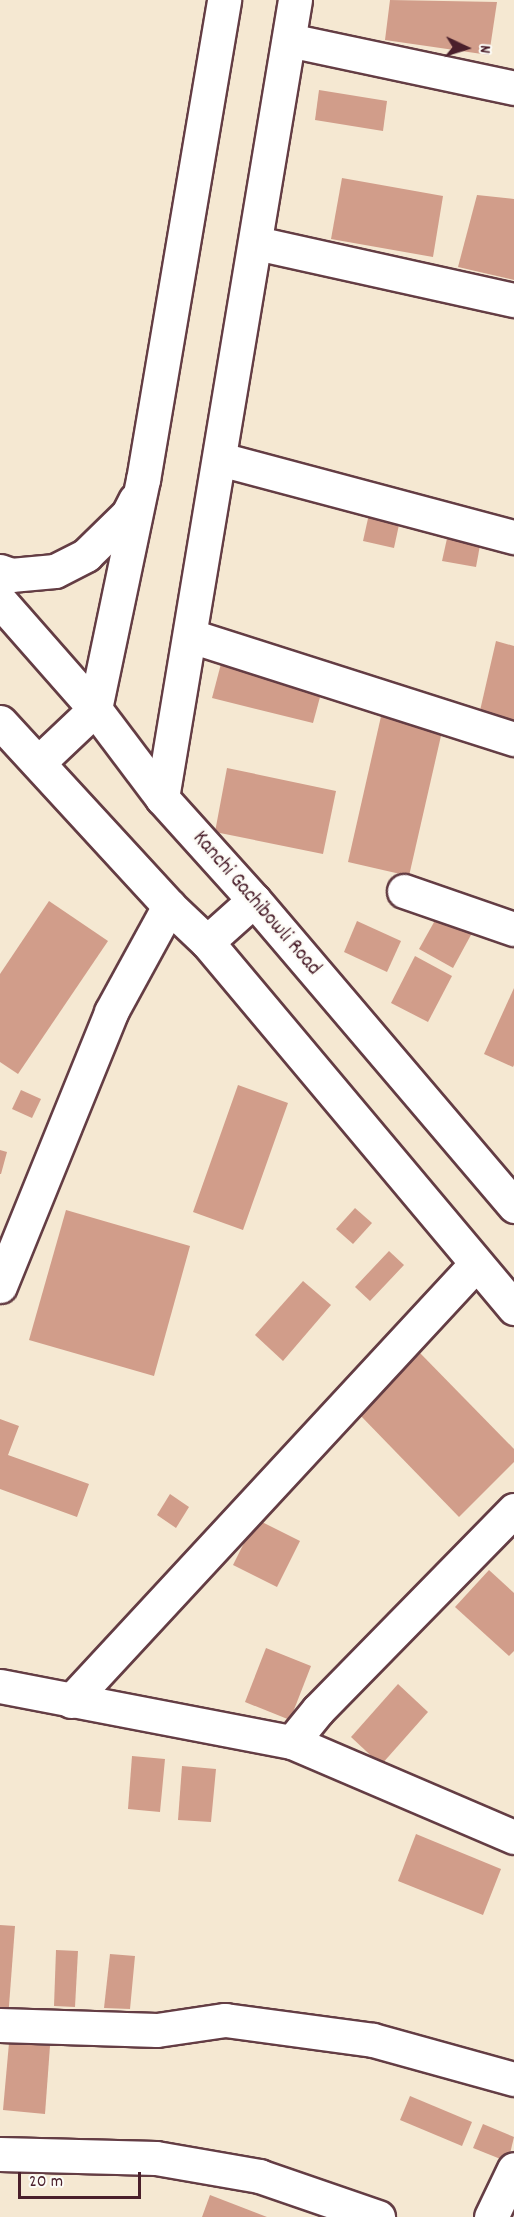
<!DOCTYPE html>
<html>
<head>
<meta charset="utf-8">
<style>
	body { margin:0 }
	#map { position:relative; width:514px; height:2217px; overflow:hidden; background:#f5e8d2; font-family:Dekko,sans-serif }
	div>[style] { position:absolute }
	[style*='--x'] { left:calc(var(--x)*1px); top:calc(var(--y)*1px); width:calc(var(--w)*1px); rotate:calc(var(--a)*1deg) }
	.building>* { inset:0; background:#d19d8a }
	.roads { filter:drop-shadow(2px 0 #643d44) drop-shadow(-2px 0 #643d44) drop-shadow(0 2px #643d44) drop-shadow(0 -2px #643d44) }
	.street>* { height:33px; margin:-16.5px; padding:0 16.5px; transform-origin:16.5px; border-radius:16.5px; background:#fff }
	.secondary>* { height:33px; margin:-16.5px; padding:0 16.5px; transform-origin:16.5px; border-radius:16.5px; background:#fff }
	span { translate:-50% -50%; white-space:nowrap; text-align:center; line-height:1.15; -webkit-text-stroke:5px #fdfcf7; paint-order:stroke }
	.street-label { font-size:21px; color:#4a1f2b }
	.north { position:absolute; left:436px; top:18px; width:60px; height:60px; -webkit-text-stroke:4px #fdfcf7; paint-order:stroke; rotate:94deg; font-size:16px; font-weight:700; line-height:24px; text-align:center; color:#4a1f2b }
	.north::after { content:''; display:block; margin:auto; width:21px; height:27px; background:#4a1f2b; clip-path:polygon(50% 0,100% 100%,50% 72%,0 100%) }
	.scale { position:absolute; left:18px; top:2172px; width:123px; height:27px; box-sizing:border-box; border:3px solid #4a1f2b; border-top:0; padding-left:8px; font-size:18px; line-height:21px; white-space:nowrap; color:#4a1f2b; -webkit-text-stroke:4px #fdfcf7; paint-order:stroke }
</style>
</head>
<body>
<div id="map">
	<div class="building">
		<div style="clip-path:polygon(390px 0,497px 2px,489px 55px,385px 40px)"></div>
		<div style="clip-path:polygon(319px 90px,387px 101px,383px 131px,315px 120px)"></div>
		<div style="clip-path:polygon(342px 178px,443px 196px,433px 257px,331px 239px)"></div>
		<div style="clip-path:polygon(477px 195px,514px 199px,514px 280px,458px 267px)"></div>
		<div style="clip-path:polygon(369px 514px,400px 520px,394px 548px,363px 541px)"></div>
		<div style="clip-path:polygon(448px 534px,481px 540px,476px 567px,442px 561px)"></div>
		<div style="clip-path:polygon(496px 641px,514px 646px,514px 723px,479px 715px)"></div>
		<div style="clip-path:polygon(222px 660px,323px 686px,313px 723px,212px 698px)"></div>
		<div style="clip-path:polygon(382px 712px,443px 727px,409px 876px,348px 862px)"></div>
		<div style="clip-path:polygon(227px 768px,336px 791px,323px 854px,215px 832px)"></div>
		<div style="clip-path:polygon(49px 901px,108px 941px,18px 1074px,0 1062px,0 974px)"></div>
		<div style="clip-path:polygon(438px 915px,472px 933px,453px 968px,419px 949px)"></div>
		<div style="clip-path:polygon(357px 921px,401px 941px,387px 972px,344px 952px)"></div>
		<div style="clip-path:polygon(415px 956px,452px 976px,428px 1022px,391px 1003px)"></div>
		<div style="clip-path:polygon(514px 988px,514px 1065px,513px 1067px,484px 1054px)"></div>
		<div style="clip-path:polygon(238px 1085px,288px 1103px,243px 1230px,193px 1212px)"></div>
		<div style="clip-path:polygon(21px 1090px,41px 1099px,32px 1118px,12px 1109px)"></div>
		<div style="clip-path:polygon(0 1150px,7px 1152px,1px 1174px,0 1174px)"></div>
		<div style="clip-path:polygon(355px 1208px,372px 1223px,353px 1244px,336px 1229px)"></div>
		<div style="clip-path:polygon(66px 1210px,190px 1246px,154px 1376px,29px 1340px)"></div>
		<div style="clip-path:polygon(389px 1251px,404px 1265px,370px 1301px,355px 1287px)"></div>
		<div style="clip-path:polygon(303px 1281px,331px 1305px,283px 1361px,255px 1335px)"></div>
		<div style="clip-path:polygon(420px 1353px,514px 1449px,514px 1462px,459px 1517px,359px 1414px)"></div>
		<div style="clip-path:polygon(0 1419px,19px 1426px,8px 1455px,89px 1484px,77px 1517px,0 1489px)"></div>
		<div style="clip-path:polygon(170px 1494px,189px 1507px,176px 1528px,157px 1515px)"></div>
		<div style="clip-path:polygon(256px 1519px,300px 1541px,277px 1587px,233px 1565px)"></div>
		<div style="clip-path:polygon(489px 1570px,514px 1593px,514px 1651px,509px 1656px,455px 1607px)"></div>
		<div style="clip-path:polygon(266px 1648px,311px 1666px,290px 1720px,245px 1702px)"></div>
		<div style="clip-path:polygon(398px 1684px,428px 1712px,381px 1765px,351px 1737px)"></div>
		<div style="clip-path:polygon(132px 1756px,165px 1759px,160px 1812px,128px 1809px)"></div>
		<div style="clip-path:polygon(182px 1766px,216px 1769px,211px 1822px,178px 1820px)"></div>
		<div style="clip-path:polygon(416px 1834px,501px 1869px,483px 1915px,398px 1881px)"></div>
		<div style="clip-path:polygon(0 1925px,15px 1926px,8px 2019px,0 2019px)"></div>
		<div style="clip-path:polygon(56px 1950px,78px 1951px,75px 2007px,54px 2006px)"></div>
		<div style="clip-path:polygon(110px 1954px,135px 1956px,130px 2009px,104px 2008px)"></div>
		<div style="clip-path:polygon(9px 2043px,50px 2046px,45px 2114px,3px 2110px)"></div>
		<div style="clip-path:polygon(410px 2096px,472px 2122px,462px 2146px,400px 2120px)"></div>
		<div style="clip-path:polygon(483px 2124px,514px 2137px,508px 2162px,473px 2148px)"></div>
		<div style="clip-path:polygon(210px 2195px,267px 2217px,202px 2217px)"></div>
	</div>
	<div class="roads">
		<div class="street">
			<div style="--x:289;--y:40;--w:230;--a:12"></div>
			<div style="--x:256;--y:243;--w:264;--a:12.5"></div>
			<div style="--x:220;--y:459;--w:304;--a:14.9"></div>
			<div style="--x:191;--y:636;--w:339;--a:17.7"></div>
			<div style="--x:404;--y:891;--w:116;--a:19.1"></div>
			<div style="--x:0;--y:1286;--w:296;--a:-67.9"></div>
			<div style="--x:111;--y:1012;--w:121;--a:-61.3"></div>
			<div style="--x:0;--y:1686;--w:297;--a:10.9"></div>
			<div style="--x:292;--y:1742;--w:41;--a:-50.9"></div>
			<div style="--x:318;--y:1710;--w:280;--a:-45.6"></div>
			<div style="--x:71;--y:1701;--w:594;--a:-47.18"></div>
			<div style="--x:292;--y:1742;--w:241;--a:23.2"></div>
			<div style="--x:0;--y:2025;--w:157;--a:1.8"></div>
			<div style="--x:157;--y:2030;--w:69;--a:-8.4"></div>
			<div style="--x:225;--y:2020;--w:149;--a:7.7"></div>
			<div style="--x:373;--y:2040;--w:146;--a:15.5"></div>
			<div style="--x:0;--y:2154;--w:156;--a:1.5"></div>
			<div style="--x:156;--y:2158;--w:105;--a:9.9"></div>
			<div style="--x:259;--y:2176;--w:126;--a:19"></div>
			<div style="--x:491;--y:2217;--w:53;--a:-64.4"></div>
		</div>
		<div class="secondary">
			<div style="--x:0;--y:571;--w:12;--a:20"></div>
			<div style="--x:11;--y:575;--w:44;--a:-5.2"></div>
			<div style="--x:55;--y:571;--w:35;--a:-27"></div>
			<div style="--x:86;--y:555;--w:59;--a:-44.3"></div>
			<div style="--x:128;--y:514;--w:16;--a:-63"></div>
			<div style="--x:0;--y:601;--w:144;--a:48.7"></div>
			<div style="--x:95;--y:709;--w:111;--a:53"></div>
			<div style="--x:162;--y:798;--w:137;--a:48"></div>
			<div style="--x:254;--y:900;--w:402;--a:49.6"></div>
			<div style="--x:0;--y:722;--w:250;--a:47.4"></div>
			<div style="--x:169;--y:906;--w:52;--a:43.5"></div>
			<div style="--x:207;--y:942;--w:478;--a:50"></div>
			<div style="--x:39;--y:762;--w:77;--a:-43.4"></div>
			<div style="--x:95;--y:709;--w:234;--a:-78.2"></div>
			<div style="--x:143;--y:480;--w:487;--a:-80.4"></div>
			<div style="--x:162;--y:798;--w:809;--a:-80.54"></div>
			<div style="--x:207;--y:942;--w:63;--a:-41.8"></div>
		</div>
	</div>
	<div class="street-label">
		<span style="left:256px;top:904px;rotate:49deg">Kanchi Gachibowli Road</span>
	</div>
	<div class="north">N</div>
	<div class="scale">20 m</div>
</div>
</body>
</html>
